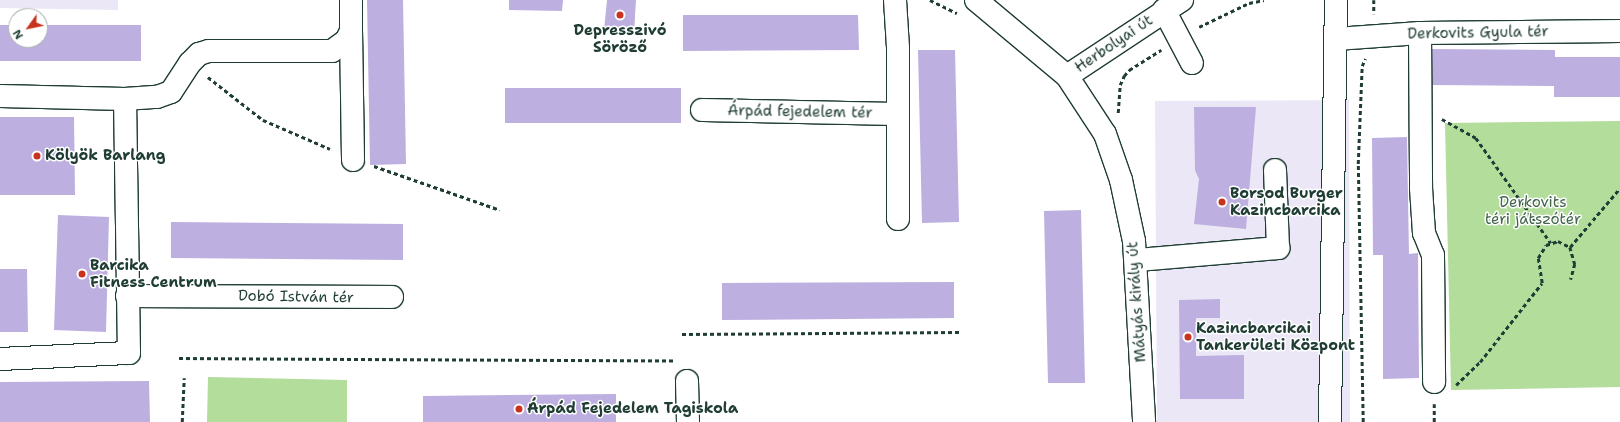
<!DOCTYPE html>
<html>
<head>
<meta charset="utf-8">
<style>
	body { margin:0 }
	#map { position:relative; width:1620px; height:422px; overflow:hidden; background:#fff; font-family:"Shantell Sans",sans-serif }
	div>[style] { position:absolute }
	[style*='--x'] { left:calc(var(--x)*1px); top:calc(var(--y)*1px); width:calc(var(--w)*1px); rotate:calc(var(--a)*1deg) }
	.built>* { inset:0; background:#ebe7f6 }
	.green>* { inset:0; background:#b3dd9b }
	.building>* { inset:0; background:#bdafe0 }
	.path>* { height:2.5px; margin-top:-1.25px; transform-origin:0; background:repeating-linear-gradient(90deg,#1f3d34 0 4px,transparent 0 7px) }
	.roads { filter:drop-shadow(1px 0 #1f3d34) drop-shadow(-1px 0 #1f3d34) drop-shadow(0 1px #1f3d34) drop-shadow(0 -1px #1f3d34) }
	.minor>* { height:22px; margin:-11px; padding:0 11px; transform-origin:11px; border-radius:11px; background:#fff }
	.dots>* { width:11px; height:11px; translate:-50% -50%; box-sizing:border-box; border:2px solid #fff; border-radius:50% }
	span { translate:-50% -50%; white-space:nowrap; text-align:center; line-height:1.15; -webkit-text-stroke:3px #fff; paint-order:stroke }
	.poi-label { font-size:15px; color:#1f3d34; font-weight:700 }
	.left { translate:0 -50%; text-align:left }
	.street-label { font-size:15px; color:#1f3d34 }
	.park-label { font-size:15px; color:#44654e }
	.north { position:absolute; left:8px; top:8px; width:40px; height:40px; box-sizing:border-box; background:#fff; border:1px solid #a5b1ae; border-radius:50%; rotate:237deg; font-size:11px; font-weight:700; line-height:16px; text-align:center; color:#1f3d34 }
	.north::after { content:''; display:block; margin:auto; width:14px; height:18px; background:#c8321e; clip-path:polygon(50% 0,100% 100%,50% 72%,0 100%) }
</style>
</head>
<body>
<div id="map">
	<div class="built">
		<div style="clip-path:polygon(0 0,118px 0,118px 10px,0 8px)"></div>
		<div style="clip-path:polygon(1349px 100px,1350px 422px,1157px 422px,1155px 101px)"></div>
	</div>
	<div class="green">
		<div style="clip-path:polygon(1620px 121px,1620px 387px,1451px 390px,1445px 123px)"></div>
		<div style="clip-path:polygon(208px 377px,347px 380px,347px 422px,207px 422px)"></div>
	</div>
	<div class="building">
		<div style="clip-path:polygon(367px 0,403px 0,406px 164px,370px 165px)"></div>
		<div style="clip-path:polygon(509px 0,563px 0,562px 11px,509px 10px)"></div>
		<div style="clip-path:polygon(607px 0,636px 0,634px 33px,604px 30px)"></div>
		<div style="clip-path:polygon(683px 15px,858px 15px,859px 50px,683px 51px)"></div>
		<div style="clip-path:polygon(0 25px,16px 25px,16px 40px,40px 40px,40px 25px,141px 25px,141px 61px,0 61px)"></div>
		<div style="clip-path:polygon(1430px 49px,1555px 50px,1555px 57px,1620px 57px,1620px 97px,1554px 97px,1554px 86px,1430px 85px)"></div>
		<div style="clip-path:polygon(918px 50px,955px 50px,959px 222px,922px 223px)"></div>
		<div style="clip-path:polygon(505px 88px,681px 88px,681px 123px,505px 123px)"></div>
		<div style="clip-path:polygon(1194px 107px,1256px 107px,1246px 229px,1194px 224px,1199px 179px,1195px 170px)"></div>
		<div style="clip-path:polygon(0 117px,74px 117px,75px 195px,0 195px)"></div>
		<div style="clip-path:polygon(1407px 137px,1409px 254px,1418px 253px,1419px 378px,1383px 379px,1383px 255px,1373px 255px,1372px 138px)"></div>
		<div style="clip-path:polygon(1081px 210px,1085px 383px,1048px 383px,1044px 211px)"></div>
		<div style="clip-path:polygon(58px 215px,109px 217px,106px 332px,54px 330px)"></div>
		<div style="clip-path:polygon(171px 222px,403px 224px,403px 260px,171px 258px)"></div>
		<div style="clip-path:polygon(0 269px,27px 269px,28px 332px,0 332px)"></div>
		<div style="clip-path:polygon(954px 282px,954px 318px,722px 320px,722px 283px)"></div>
		<div style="clip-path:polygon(1220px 299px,1220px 318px,1196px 318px,1196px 356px,1244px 355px,1244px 399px,1180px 399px,1179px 300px)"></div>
		<div style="clip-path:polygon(149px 381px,150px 422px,0 422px,0 382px)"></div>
		<div style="clip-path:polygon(616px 394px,616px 422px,423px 422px,423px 396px)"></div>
	</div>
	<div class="path">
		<div style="--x:930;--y:0;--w:30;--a:26"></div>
		<div style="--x:1374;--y:0;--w:14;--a:90"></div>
		<div style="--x:1199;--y:27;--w:55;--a:-25.6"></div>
		<div style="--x:1249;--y:3;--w:15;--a:-11"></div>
		<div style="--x:208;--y:77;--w:70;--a:38"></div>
		<div style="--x:263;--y:120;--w:73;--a:23.4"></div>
		<div style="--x:1118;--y:113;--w:28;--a:-86"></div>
		<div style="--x:1120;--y:85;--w:10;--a:-66"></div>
		<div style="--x:1124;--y:76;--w:8;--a:-50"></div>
		<div style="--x:1129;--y:70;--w:38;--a:-32"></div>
		<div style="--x:1442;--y:119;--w:39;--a:29"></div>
		<div style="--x:1476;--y:138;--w:129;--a:54.5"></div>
		<div style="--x:374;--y:166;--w:133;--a:19.2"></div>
		<div style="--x:1570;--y:247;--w:77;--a:-49.7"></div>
		<div style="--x:682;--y:334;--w:277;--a:-0.4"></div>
		<div style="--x:179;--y:358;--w:497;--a:0.3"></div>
		<div style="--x:1456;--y:385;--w:33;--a:-44"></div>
		<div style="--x:1480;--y:362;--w:100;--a:-51.9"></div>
		<div style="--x:1542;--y:283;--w:25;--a:-99"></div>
		<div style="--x:1538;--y:258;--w:15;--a:-58"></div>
		<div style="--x:1546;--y:245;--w:13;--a:-18"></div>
		<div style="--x:1558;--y:241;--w:13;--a:27"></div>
		<div style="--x:1570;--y:247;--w:18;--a:74"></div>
		<div style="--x:1575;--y:264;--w:16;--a:105"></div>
		<div style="--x:182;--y:422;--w:44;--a:-87.4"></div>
		<div style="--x:1363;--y:422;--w:258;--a:-91.1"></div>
		<div style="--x:1358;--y:164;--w:98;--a:-87.7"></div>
		<div style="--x:1362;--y:66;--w:8;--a:-67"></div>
		<div style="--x:1434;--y:422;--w:18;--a:-90"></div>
	</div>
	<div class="roads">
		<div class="minor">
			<div style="--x:895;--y:0;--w:48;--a:86.4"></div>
			<div style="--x:898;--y:48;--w:171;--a:90"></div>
			<div style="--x:976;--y:0;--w:119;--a:39.9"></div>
			<div style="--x:1067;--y:76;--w:69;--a:56.8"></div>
			<div style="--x:1105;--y:134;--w:49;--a:70.8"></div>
			<div style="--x:1121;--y:180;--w:62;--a:78"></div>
			<div style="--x:1134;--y:241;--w:181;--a:86.8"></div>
			<div style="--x:1164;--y:10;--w:60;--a:62.2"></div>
			<div style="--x:351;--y:31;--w:129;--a:89.1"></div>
			<div style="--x:1420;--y:33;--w:155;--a:89.6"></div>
			<div style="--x:1421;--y:188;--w:45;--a:86.2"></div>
			<div style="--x:1424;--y:233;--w:24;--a:68"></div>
			<div style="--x:1433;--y:255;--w:127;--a:89.5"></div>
			<div style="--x:1336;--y:39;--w:84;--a:-4.1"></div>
			<div style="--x:1420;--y:33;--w:200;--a:-0.6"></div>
			<div style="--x:1067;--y:76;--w:138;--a:-33.5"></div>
			<div style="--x:0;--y:96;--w:125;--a:1.4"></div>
			<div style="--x:125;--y:99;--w:32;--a:-4"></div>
			<div style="--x:157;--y:97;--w:15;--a:-20"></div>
			<div style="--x:171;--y:92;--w:35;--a:-57"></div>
			<div style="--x:190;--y:63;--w:13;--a:-45"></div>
			<div style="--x:199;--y:54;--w:10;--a:-17"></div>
			<div style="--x:209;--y:51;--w:123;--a:0"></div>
			<div style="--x:332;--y:51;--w:17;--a:-36"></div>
			<div style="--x:346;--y:41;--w:11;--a:-63"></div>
			<div style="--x:351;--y:31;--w:31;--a:-90"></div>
			<div style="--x:702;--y:110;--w:195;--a:1.2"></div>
			<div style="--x:1137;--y:260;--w:142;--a:-4.9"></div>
			<div style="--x:1278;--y:248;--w:78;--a:-92.2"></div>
			<div style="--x:127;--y:296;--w:265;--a:0.2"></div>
			<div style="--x:0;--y:359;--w:129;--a:-2.7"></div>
			<div style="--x:129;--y:353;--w:254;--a:-90.9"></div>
			<div style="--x:687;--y:381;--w:41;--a:88.6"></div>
			<div style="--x:1330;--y:422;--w:422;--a:-89.2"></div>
		</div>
	</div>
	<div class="dots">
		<div style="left:620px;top:15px;background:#c8321e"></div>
		<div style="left:37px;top:156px;background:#c8321e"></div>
		<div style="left:1222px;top:202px;background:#c8321e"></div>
		<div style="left:82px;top:274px;background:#c8321e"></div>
		<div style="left:1188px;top:337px;background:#c8321e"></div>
		<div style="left:519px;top:409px;background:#c8321e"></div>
	</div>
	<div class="poi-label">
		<span style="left:620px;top:39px">Depresszivó<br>Söröző</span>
		<span class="left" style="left:45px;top:156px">Kölyök Barlang</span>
		<span class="left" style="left:1230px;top:202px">Borsod Burger<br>Kazincbarcika</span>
		<span class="left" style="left:90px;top:274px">Barcika<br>Fitness Centrum</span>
		<span class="left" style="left:1196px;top:337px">Kazincbarcikai<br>Tankerületi Központ</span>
		<span class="left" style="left:527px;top:409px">Árpád Fejedelem Tagiskola</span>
	</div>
	<div class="street-label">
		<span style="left:1478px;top:33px;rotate:-1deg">Derkovits Gyula tér</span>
		<span style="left:1114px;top:44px;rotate:-34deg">Herbolyai út</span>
		<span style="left:800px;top:112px;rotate:1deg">Árpád fejedelem tér</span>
		<span style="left:296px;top:297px;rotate:1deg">Dobó István tér</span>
		<span style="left:1137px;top:302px;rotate:-94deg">Mátyás király út</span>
	</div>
	<div class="park-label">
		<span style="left:1533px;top:211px">Derkovits<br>téri játszótér</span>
	</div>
	<div class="north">N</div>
</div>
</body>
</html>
